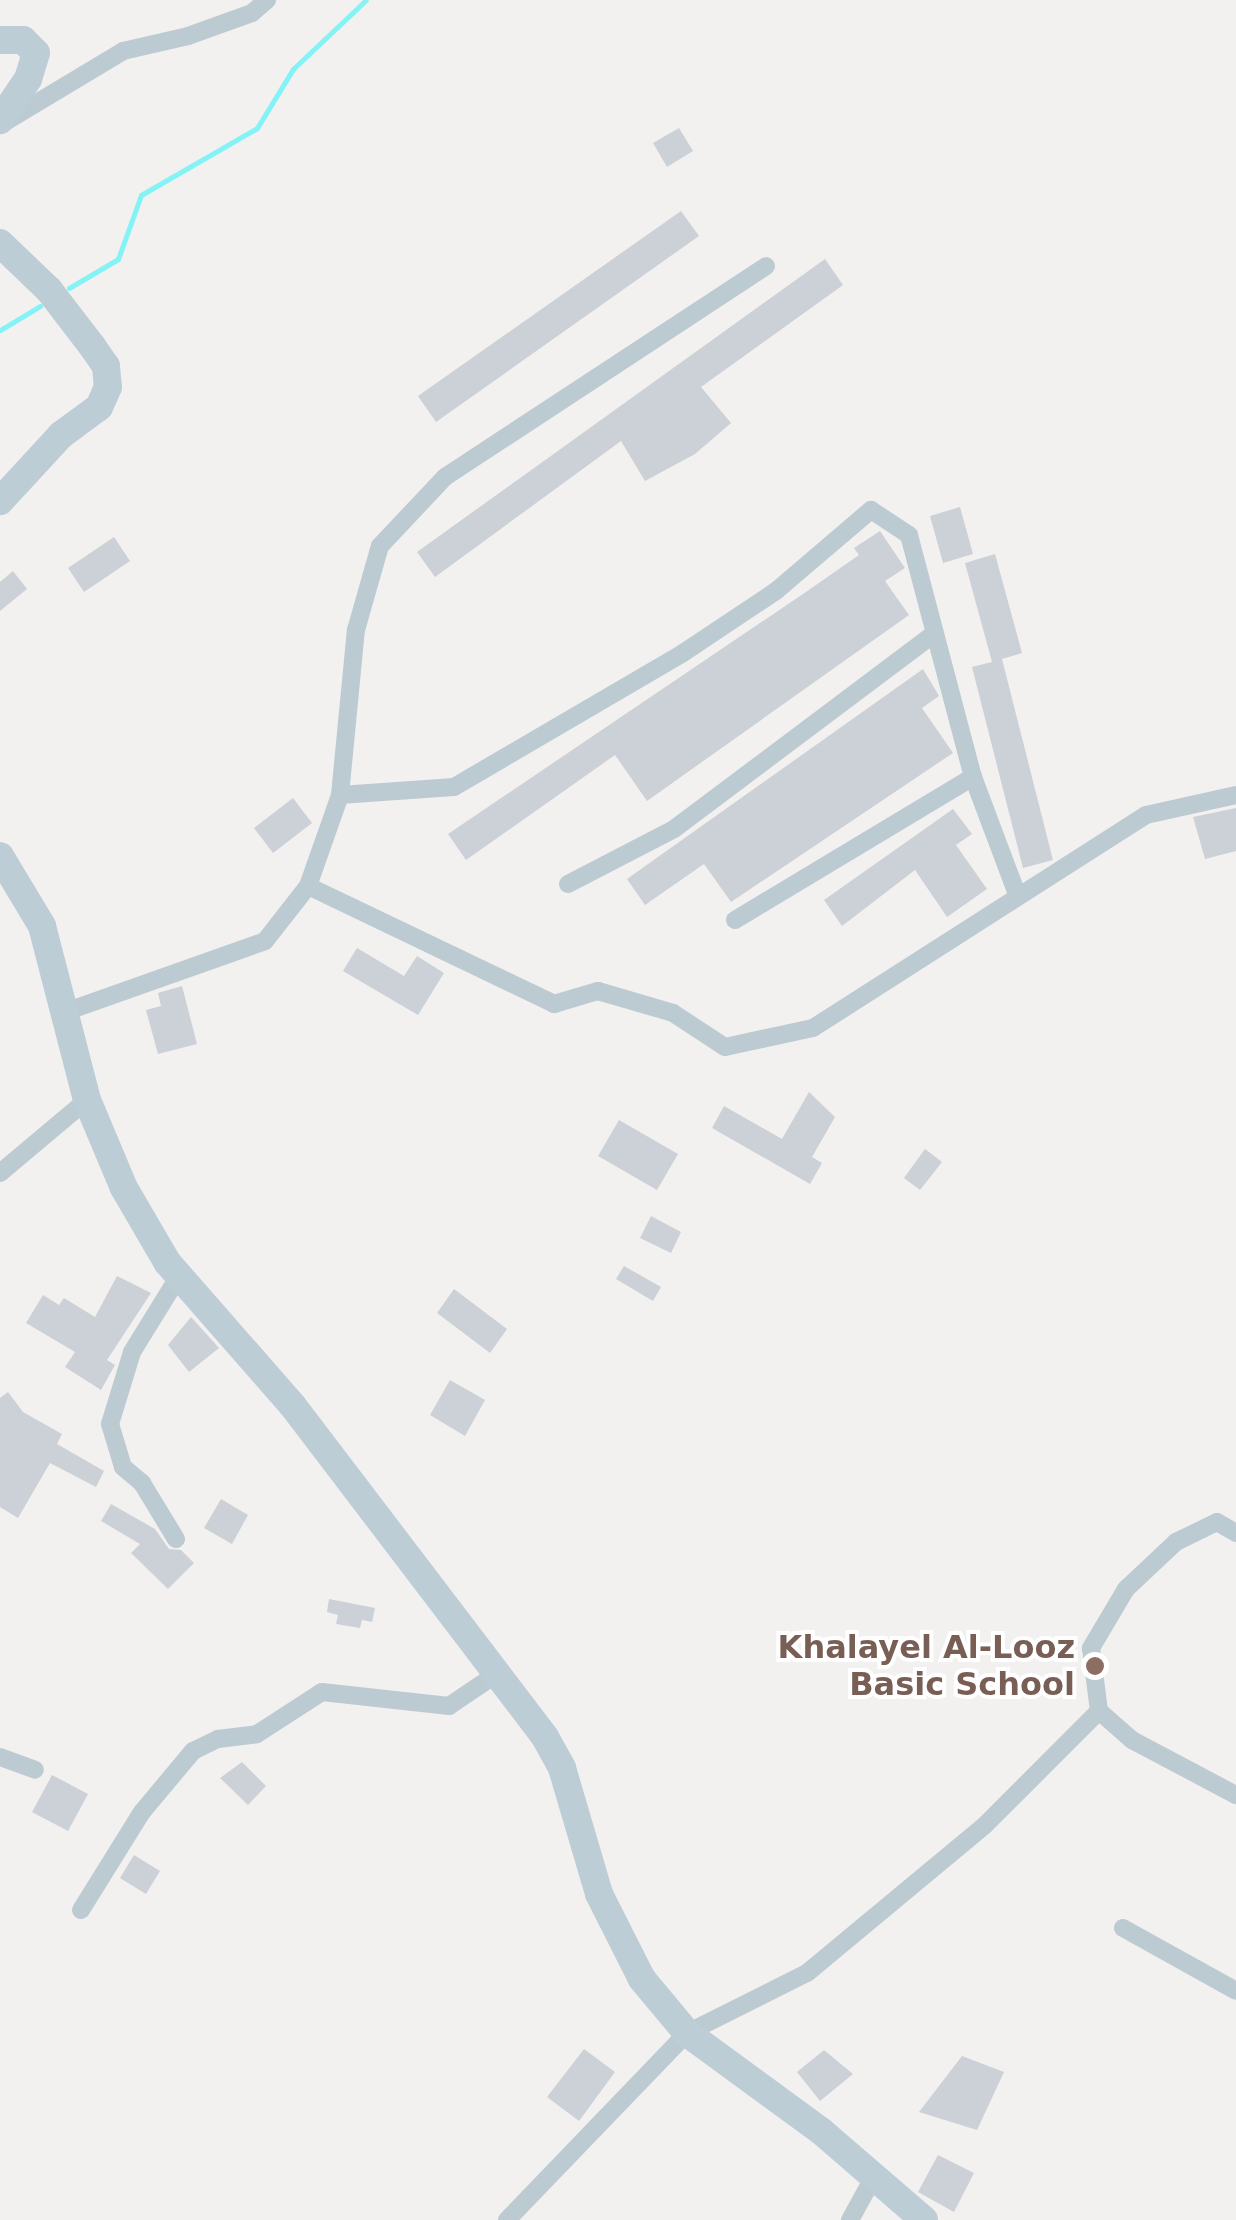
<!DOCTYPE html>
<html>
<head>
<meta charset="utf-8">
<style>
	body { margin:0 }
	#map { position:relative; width:1236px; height:2220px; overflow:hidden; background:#f3f0f0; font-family:"DejaVu Sans",sans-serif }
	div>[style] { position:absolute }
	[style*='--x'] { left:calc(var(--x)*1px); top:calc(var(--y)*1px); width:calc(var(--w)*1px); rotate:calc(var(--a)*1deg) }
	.stream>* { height:5px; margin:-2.5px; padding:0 2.5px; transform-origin:2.5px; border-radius:2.5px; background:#83f3f6 }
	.building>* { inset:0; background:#cbd1d6 }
	.street>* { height:18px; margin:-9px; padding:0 9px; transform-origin:9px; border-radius:9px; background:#bccbd1 }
	.secondary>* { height:28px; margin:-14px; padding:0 14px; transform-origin:14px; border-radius:14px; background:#bccdd6 }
	.dots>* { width:28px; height:28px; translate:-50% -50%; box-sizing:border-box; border:5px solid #fff; border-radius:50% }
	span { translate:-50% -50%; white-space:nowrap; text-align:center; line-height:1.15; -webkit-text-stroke:8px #fff; paint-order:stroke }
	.education-label { font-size:32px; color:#785e54; font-weight:700 }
	.right { translate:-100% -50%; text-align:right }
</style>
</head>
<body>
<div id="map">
	<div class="stream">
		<div style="--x:69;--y:288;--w:57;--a:-30.6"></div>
		<div style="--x:118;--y:259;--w:68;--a:-70.2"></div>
		<div style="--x:141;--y:195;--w:134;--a:-30"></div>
		<div style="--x:257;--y:128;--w:69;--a:-58.6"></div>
		<div style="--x:293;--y:69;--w:100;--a:-43.4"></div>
		<div style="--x:0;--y:330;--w:47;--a:-31"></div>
	</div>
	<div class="building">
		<div style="clip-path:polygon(679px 128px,693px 151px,667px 167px,653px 143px)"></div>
		<div style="clip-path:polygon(681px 211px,699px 236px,436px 422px,418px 396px)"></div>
		<div style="clip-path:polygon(825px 259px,843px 285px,701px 387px,731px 423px,695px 454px,645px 481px,621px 441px,435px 577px,417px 552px)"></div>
		<div style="clip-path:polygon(960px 507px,973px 554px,943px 563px,930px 516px)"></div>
		<div style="clip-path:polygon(880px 531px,905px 568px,885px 581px,909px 615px,647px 801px,615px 755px,466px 860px,448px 834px,803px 594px,859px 555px,854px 548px)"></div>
		<div style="clip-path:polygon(114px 537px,130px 561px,84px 592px,68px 568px)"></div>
		<div style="clip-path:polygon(995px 554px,1022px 653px,1002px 659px,1053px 860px,1023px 868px,972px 667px,992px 662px,965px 563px)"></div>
		<div style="clip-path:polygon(13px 571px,27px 589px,0 611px,0 582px)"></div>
		<div style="clip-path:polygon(923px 669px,939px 696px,922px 708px,953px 753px,731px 902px,704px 864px,645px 905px,627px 879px)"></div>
		<div style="clip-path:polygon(293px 798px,312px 823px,273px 853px,254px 828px)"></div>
		<div style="clip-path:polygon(1236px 808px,1236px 851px,1205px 859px,1193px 817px)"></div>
		<div style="clip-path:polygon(953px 809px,972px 834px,956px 845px,987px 889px,947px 917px,915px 870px,842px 926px,824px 900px)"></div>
		<div style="clip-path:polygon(357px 948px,404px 976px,417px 956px,444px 973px,418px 1015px,343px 971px)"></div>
		<div style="clip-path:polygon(182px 986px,197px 1044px,158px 1054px,146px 1010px,161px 1006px,158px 993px)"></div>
		<div style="clip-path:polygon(809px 1092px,835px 1117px,812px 1157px,822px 1163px,810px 1184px,712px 1128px,724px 1106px,782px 1139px)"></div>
		<div style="clip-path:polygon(619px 1120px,678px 1154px,657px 1190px,598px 1156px)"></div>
		<div style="clip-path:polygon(925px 1149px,942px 1162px,920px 1190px,904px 1178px)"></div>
		<div style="clip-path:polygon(651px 1216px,681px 1232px,671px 1253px,640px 1238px)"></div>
		<div style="clip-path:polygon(624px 1266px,661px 1287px,653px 1301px,616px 1279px)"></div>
		<div style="clip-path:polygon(117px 1276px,151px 1293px,107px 1360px,115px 1365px,101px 1390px,65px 1367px,75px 1352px,26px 1323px,43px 1295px,59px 1305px,64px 1298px,95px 1317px)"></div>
		<div style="clip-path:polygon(454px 1289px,507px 1329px,490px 1353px,437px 1313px)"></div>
		<div style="clip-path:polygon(191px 1317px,219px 1348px,189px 1372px,168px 1345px)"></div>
		<div style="clip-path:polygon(450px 1380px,485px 1400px,465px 1436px,430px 1415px)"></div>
		<div style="clip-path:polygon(8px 1392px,23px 1412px,62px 1434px,57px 1444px,104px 1471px,96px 1487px,50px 1463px,18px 1518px,0 1507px,0 1398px)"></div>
		<div style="clip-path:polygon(221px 1499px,248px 1515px,232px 1544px,204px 1528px)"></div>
		<div style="clip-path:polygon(111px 1504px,155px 1529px,169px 1549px,181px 1550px,194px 1563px,168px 1589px,131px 1553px,140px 1544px,101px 1521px)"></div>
		<div style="clip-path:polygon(329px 1599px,375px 1608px,372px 1622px,362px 1620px,360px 1628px,336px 1624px,338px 1615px,327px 1612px)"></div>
		<div style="clip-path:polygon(242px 1762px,266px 1786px,248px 1805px,220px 1778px)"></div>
		<div style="clip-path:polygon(52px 1775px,88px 1794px,68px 1831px,32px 1812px)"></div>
		<div style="clip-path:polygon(134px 1855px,160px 1871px,146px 1894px,120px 1878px)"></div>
		<div style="clip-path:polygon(584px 2049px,615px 2072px,579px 2121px,547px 2097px)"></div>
		<div style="clip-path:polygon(824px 2050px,853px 2074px,820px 2101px,797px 2072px)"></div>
		<div style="clip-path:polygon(962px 2056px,1004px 2072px,977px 2130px,919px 2112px)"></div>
		<div style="clip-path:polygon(938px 2155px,974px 2173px,954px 2212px,918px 2192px)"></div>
	</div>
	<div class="street">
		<div style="--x:5;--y:122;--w:138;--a:-31"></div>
		<div style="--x:123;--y:51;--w:67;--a:-13"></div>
		<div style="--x:188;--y:36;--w:68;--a:-19.8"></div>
		<div style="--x:252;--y:13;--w:20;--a:-41"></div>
		<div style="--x:340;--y:795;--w:114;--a:-4"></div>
		<div style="--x:454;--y:787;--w:265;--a:-30.3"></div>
		<div style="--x:683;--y:653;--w:112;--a:-33.7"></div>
		<div style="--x:776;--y:591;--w:125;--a:-40.5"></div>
		<div style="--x:871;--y:510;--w:45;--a:33.3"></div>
		<div style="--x:909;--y:535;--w:250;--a:75.2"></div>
		<div style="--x:973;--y:777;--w:125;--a:69.4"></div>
		<div style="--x:568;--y:884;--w:119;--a:-27.4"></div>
		<div style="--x:674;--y:829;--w:326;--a:-36.9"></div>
		<div style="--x:308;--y:886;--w:273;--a:25.6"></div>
		<div style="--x:554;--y:1004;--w:46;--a:-16.5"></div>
		<div style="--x:598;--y:991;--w:78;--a:16.3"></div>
		<div style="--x:673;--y:1013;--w:62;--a:33.2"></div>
		<div style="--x:725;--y:1047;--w:90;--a:-12.2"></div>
		<div style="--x:813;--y:1028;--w:395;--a:-32.6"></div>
		<div style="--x:1146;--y:815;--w:92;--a:-12.5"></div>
		<div style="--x:735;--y:920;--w:278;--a:-31"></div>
		<div style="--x:65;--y:1012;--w:212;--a:-19.5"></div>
		<div style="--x:265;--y:941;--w:70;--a:-52"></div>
		<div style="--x:308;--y:886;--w:96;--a:-70.6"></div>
		<div style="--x:340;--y:795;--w:166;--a:-84.5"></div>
		<div style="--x:356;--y:630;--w:87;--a:-74.1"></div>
		<div style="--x:380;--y:546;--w:95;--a:-46.7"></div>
		<div style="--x:445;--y:477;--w:384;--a:-33.3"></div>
		<div style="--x:0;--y:1173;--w:114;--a:-40"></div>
		<div style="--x:1236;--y:1533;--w:22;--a:-150"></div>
		<div style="--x:1217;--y:1522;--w:46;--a:154"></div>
		<div style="--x:1176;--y:1542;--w:69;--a:136.8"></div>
		<div style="--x:1126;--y:1589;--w:69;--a:120.7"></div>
		<div style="--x:1091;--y:1648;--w:64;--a:82.8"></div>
		<div style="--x:1099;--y:1711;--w:44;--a:41.3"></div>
		<div style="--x:1132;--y:1740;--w:118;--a:27.9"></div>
		<div style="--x:176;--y:1539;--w:66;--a:-121.3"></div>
		<div style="--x:142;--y:1483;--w:25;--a:-140"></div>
		<div style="--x:123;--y:1467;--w:45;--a:-106.8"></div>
		<div style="--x:110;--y:1424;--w:75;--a:-73"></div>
		<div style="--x:132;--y:1352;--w:89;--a:-58.3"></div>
		<div style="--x:0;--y:1757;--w:37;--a:20"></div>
		<div style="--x:81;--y:1910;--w:115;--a:-58.1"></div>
		<div style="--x:142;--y:1812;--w:80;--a:-50.1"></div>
		<div style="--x:193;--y:1751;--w:28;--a:-26"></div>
		<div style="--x:218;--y:1739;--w:39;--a:-7"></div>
		<div style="--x:257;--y:1734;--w:77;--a:-32.9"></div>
		<div style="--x:322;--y:1692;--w:128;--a:6.3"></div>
		<div style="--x:449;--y:1706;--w:59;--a:-34"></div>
		<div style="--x:1123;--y:1928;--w:129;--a:29.1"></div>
		<div style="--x:507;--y:2220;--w:260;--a:-46.1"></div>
		<div style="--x:687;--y:2033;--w:134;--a:-26.6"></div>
		<div style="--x:807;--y:1973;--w:231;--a:-39.7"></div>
		<div style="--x:985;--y:1825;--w:161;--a:-45"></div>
		<div style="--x:850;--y:2220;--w:46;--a:-61.2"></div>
	</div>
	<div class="secondary">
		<div style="--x:0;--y:40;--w:23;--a:0"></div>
		<div style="--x:23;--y:40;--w:18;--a:45"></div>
		<div style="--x:36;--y:53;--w:27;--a:107"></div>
		<div style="--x:28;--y:79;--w:50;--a:124.3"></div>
		<div style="--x:0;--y:243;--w:68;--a:43.8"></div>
		<div style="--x:49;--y:290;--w:71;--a:52.5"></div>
		<div style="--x:92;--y:346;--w:24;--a:55"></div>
		<div style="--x:106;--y:366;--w:21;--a:85"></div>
		<div style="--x:108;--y:387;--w:22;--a:114"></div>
		<div style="--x:99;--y:407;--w:47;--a:143.6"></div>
		<div style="--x:61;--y:435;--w:90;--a:132.7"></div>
		<div style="--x:0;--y:856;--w:82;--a:59"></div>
		<div style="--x:42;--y:926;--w:180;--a:75.5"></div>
		<div style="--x:87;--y:1100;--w:95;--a:67.2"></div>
		<div style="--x:124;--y:1188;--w:86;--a:59.8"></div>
		<div style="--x:167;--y:1262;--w:191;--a:48.8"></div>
		<div style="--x:293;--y:1406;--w:416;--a:52.7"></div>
		<div style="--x:545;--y:1737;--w:35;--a:61"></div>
		<div style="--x:562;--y:1768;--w:131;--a:73.6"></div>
		<div style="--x:599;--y:1894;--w:95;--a:63.2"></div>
		<div style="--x:642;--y:1979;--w:70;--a:50.2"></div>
		<div style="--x:687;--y:2033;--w:166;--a:36.2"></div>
		<div style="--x:821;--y:2131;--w:136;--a:40.8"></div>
	</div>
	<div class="dots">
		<div style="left:1095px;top:1666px;background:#8d6e63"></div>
	</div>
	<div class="education-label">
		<span class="right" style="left:1075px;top:1666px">Khalayel Al-Looz<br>Basic School</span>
	</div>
</div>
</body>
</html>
